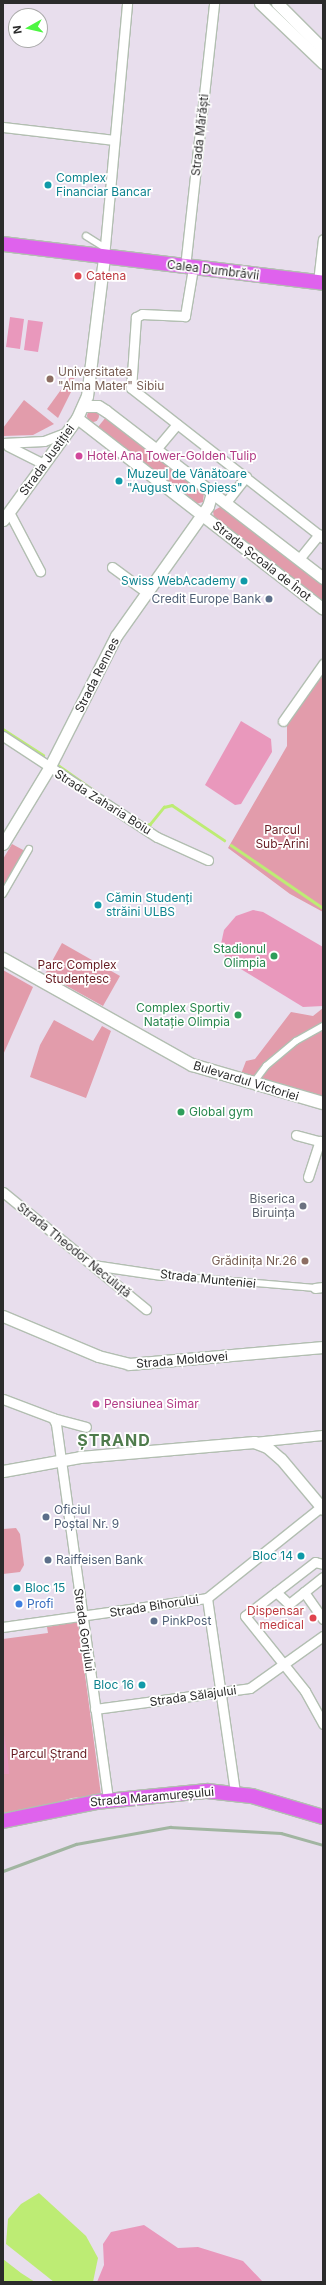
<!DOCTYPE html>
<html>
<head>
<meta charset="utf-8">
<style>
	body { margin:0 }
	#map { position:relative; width:326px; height:2285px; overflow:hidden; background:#e8deed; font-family:Inter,sans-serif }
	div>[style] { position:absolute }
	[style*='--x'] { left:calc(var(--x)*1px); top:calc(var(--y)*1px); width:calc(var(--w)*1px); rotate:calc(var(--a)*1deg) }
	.green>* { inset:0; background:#e29cab }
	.round { border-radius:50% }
	.pitch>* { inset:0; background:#e998bc }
	.water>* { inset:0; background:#bdec74 }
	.stream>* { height:2.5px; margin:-1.25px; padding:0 1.25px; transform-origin:1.25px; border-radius:1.25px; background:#bdec74 }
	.roads { filter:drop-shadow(1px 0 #b2beb1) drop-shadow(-1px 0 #b2beb1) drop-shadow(0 1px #b2beb1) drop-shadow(0 -1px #b2beb1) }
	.pedestrian>* { height:6px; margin:-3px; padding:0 3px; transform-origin:3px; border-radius:3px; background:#fff }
	.minor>* { height:9px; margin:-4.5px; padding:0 4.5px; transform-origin:4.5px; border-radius:4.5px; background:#fff }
	.tertiary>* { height:11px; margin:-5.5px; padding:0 5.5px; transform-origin:5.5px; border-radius:5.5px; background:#fff }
	.secondary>* { height:12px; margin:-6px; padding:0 6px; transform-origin:6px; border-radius:6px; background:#fff }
	.primary>* { height:14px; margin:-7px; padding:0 7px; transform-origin:7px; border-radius:7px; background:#df62ed }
	.rail>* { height:2.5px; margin:-1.25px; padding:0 1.25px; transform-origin:1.25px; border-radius:1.25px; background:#a1b5a1 }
	.dots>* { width:11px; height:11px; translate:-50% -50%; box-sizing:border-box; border:2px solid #fff; border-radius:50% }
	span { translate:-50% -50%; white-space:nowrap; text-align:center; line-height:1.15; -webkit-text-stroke:3.5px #fff; paint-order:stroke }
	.street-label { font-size:12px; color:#2b2b2b }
	.culture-label { font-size:12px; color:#0d838f }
	.left { translate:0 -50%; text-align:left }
	.right { translate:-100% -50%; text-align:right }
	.health-label { font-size:12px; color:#be3a42 }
	.education-label { font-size:12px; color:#785e54 }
	.hotel-label { font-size:12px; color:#b23c85 }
	.service-label { font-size:12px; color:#4e5e75 }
	.park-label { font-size:12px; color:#671c22 }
	.leisure-label { font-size:12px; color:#27864d }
	.worship-label { font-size:12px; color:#5b616d }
	.shop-label { font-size:12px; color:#366cbe }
	.district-label { font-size:16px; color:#4f7b4c; font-weight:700; letter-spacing:1px }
	.frame { position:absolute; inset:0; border:4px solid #2b2b2b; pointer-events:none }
	.north { position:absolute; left:8px; top:8px; width:40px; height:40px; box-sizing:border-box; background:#fff; border:1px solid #aaa; border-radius:50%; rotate:262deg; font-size:11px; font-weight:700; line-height:16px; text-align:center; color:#2b2b2b }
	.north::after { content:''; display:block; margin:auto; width:14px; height:18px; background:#4df642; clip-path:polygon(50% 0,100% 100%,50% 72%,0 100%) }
</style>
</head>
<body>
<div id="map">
	<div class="green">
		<div style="clip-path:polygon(76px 369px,72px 390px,58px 418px,47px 409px)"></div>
		<div style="clip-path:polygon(24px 400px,54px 424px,33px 435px,3px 436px,3px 428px)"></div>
		<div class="round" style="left:87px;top:410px;width:12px;height:12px"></div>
		<div style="clip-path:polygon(106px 417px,204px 492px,203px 502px,196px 504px,98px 427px)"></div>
		<div style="clip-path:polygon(222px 506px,323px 585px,323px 604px,214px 518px,213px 511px)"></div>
		<div style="clip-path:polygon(320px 675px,323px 677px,323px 912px,290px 894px,228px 848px,287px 746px,287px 725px)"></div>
		<div style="clip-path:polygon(12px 844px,25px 851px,4px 888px,3px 859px)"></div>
		<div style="clip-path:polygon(62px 943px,120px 976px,103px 1006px,45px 974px)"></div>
		<div style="clip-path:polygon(3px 970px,33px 987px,3px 1055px)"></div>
		<div style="clip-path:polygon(323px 1008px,323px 1103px,241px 1074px,246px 1061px,255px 1059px,291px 1012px,313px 1016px)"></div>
		<div style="clip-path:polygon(54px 1020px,93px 1041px,102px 1026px,111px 1031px,86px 1098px,30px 1077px,40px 1045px)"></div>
		<div style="clip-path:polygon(16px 1528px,20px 1534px,24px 1565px,20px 1572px,3px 1574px,3px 1529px)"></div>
		<div style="clip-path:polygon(78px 1622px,101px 1795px,72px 1798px,3px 1818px,3px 1639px,48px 1633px,47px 1627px)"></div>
	</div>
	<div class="pitch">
		<div style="clip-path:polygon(10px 317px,24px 319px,20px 349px,6px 347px)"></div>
		<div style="clip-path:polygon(28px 320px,43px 322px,38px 352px,24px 350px)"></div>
		<div style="clip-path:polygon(241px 721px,271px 739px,272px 752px,241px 804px,235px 805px,205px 785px)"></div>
		<div style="clip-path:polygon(253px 910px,263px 912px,323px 947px,323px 1006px,303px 1007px,226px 960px,221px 944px,224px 930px,236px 916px)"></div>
		<div style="clip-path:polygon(3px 1728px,8px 1759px,9px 1774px,3px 1774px)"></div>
		<div style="clip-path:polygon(144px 2225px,178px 2248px,198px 2247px,243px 2261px,263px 2282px,97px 2282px,104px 2265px,103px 2244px,111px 2232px)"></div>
	</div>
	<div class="water">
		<div style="clip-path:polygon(39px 2193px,86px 2236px,98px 2258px,93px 2282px,54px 2282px,6px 2244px,8px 2219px,21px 2204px)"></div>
		<div style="clip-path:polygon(3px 2259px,21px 2273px,35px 2282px,3px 2282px)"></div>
	</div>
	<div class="stream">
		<div style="--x:3;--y:729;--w:48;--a:33"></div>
		<div style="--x:58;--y:765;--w:45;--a:35.1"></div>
		<div style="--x:145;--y:825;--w:5;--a:-11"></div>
		<div style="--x:150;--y:824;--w:22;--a:-51"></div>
		<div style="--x:164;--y:807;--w:8;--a:-14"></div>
		<div style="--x:172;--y:805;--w:63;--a:33.9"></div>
		<div style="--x:231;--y:845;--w:112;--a:34.4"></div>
	</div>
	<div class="roads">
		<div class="pedestrian">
			<div style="--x:86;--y:236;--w:22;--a:32"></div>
			<div style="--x:3;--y:894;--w:52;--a:-60"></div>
			<div style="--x:257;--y:1078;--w:15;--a:-53"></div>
			<div style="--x:266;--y:1066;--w:39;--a:-40"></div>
			<div style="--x:296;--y:1041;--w:31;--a:-29"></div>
			<div style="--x:161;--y:1275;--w:155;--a:4.8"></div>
		</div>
		<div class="minor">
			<div style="--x:3;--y:127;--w:112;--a:6.7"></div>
			<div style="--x:104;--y:257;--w:255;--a:-84.8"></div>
			<div style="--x:185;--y:267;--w:266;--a:-83.7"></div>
			<div style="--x:193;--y:268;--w:49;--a:99.5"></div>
			<div style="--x:185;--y:316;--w:43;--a:-177.3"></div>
			<div style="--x:142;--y:314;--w:7;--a:153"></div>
			<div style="--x:136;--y:317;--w:71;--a:94"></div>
			<div style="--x:131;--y:388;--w:244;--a:38"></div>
			<div style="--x:318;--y:282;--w:43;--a:-83.4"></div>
			<div style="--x:3;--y:443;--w:41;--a:-2.8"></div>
			<div style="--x:44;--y:441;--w:26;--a:-21"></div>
			<div style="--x:8;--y:446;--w:40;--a:26.6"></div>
			<div style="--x:157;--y:448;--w:31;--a:-50"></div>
			<div style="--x:227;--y:501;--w:31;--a:-52"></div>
			<div style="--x:9;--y:512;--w:67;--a:62.3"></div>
			<div style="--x:299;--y:559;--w:32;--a:-51"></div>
			<div style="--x:112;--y:567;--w:42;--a:36.3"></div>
			<div style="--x:283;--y:721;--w:70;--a:-54.9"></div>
			<div style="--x:3;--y:736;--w:184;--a:33.3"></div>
			<div style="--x:157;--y:837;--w:56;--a:24.3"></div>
			<div style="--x:296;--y:1135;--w:28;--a:15"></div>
			<div style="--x:308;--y:1177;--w:38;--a:-72"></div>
			<div style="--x:3;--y:1192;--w:185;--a:39.3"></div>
			<div style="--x:93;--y:1265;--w:69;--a:8.4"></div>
			<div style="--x:315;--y:1288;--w:8;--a:-7"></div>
			<div style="--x:3;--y:1399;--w:53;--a:20.8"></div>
			<div style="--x:53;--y:1418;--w:7;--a:63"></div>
			<div style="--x:56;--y:1424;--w:380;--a:82.1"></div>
			<div style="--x:53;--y:1418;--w:34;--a:15"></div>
			<div style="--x:254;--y:1442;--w:69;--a:-5.8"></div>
			<div style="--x:323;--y:1564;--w:8;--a:-166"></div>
			<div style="--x:315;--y:1562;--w:88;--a:142.4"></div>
			<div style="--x:245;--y:1616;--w:96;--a:51.3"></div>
			<div style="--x:305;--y:1691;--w:38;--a:61"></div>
			<div style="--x:276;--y:1592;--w:18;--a:43"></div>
			<div style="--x:289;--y:1604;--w:43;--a:-38.5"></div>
			<div style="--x:304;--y:1592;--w:33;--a:55"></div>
			<div style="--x:207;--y:1598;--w:196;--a:81.8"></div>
			<div style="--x:3;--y:1627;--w:206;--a:-8.1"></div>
			<div style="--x:207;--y:1598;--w:146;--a:-38.6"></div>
			<div style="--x:95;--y:1709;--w:156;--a:-7.7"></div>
			<div style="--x:250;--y:1688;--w:90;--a:-35.5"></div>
		</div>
		<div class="tertiary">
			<div style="--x:260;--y:3;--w:87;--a:43.6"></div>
			<div style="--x:277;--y:3;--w:65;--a:45"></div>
			<div style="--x:83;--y:406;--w:15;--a:0"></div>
			<div style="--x:98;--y:406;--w:9;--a:32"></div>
			<div style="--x:106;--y:411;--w:274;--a:37.6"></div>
			<div style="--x:77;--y:418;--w:311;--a:37.8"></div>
			<div style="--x:3;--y:520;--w:126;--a:-54"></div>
			<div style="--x:77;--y:418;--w:24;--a:-66"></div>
			<div style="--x:87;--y:396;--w:140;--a:-83"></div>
			<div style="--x:3;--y:844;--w:89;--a:-58.8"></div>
			<div style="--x:49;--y:768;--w:148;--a:-63.1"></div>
			<div style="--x:116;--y:636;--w:159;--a:-54.7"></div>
			<div style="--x:208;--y:506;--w:17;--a:-73"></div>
			<div style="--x:3;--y:1316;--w:103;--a:22.8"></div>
			<div style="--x:98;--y:1356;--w:32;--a:14"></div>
			<div style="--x:129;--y:1364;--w:195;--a:-5"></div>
			<div style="--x:3;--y:1471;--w:78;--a:-10.3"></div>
			<div style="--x:80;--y:1457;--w:175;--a:-4.9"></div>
			<div style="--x:254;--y:1442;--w:14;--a:21"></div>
			<div style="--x:267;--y:1447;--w:18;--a:41"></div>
			<div style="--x:281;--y:1459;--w:65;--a:50"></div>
		</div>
		<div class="secondary">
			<div style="--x:3;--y:959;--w:217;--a:29.3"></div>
			<div style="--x:192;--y:1065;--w:136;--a:16.2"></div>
		</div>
		<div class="primary">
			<div style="--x:3;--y:244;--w:322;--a:6.9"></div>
			<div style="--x:3;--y:1821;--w:95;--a:-11.5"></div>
			<div style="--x:96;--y:1802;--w:112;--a:-5.7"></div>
			<div style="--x:207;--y:1791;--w:45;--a:6.3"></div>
			<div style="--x:252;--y:1796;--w:74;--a:16.5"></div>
		</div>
	</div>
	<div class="rail">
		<div style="--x:3;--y:1871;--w:78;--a:-20.3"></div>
		<div style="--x:76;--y:1844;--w:96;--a:-10.3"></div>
		<div style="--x:170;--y:1827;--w:111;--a:3.1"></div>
		<div style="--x:281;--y:1833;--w:44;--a:15.9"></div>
	</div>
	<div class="dots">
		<div style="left:48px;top:185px;background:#0f9aa8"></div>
		<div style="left:78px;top:276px;background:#e0444e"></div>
		<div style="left:50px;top:379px;background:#8d6e63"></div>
		<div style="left:79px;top:456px;background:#d1479c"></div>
		<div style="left:119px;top:481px;background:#0f9aa8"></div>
		<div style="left:244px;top:581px;background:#0f9aa8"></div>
		<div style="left:269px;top:599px;background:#5c6f8a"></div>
		<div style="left:98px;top:905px;background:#0f9aa8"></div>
		<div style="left:274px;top:956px;background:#2e9e5b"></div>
		<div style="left:238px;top:1015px;background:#2e9e5b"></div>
		<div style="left:181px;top:1112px;background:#2e9e5b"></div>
		<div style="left:303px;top:1206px;background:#6b7280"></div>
		<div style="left:305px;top:1261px;background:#8d6e63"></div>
		<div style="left:96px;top:1404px;background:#d1479c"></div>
		<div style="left:46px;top:1517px;background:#5c6f8a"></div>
		<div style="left:301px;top:1556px;background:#0f9aa8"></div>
		<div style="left:48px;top:1560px;background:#5c6f8a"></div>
		<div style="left:17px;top:1588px;background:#0f9aa8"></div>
		<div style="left:19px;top:1604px;background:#3f7fe0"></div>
		<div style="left:313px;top:1618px;background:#e0444e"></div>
		<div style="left:154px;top:1621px;background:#5c6f8a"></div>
		<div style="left:142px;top:1685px;background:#0f9aa8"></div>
	</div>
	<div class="street-label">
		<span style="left:200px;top:135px;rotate:-84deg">Strada Mărăști</span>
		<span style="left:213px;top:270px;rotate:7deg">Calea Dumbrăvii</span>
		<span style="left:47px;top:460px;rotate:-54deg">Strada Justiției</span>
		<span style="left:262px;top:561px;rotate:38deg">Strada Școala de Înot</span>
		<span style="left:97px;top:675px;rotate:-63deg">Strada Rennes</span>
		<span style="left:103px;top:802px;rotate:32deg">Strada Zaharia Boiu</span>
		<span style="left:246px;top:1081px;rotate:17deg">Bulevardul Victoriei</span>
		<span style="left:74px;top:1250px;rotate:39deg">Strada Theodor Neculuță</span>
		<span style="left:208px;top:1279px;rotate:6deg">Strada Munteniei</span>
		<span style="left:182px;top:1360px;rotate:-5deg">Strada Moldovei</span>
		<span style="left:154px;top:1606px;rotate:-9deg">Strada Bihorului</span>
		<span style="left:84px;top:1630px;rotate:82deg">Strada Gorjului</span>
		<span style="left:193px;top:1696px;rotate:-8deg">Strada Sălajului</span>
		<span style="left:152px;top:1797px;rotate:-5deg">Strada Maramureșului</span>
	</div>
	<div class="culture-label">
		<span class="left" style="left:56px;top:185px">Complex<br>Financiar Bancar</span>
		<span class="left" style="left:127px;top:481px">Muzeul de Vânătoare<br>"August von Spiess"</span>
		<span class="right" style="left:236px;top:581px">Swiss WebAcademy</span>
		<span class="left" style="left:106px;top:905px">Cămin Studenți<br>străini ULBS</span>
		<span class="right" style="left:293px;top:1556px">Bloc 14</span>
		<span class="left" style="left:25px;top:1588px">Bloc 15</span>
		<span class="right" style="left:134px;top:1685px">Bloc 16</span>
	</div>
	<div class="health-label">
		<span class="left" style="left:86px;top:276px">Catena</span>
		<span class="right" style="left:304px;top:1618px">Dispensar<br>medical</span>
	</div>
	<div class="education-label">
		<span class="left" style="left:58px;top:379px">Universitatea<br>"Alma Mater" Sibiu</span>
		<span class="right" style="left:297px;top:1261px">Grădinița Nr.26</span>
	</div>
	<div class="hotel-label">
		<span class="left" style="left:87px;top:456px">Hotel Ana Tower-Golden Tulip</span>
		<span class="left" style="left:104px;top:1404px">Pensiunea Simar</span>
	</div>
	<div class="service-label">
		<span class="right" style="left:261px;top:599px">Credit Europe Bank</span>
		<span class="left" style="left:54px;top:1517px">Oficiul<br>Poștal Nr. 9</span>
		<span class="left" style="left:56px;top:1560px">Raiffeisen Bank</span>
		<span class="left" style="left:162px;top:1621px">PinkPost</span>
	</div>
	<div class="park-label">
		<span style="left:282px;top:837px">Parcul<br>Sub-Arini</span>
		<span style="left:77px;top:972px">Parc Complex<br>Studențesc</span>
		<span style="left:49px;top:1754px">Parcul Ștrand</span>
	</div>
	<div class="leisure-label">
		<span class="right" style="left:266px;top:956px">Stadionul<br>Olimpia</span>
		<span class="right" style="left:230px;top:1015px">Complex Sportiv<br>Natație Olimpia</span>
		<span class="left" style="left:189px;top:1112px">Global gym</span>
	</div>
	<div class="worship-label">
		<span class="right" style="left:295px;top:1206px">Biserica<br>Biruința</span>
	</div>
	<div class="shop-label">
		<span class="left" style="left:27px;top:1604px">Profi</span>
	</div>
	<div class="district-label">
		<span style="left:114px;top:1440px">ȘTRAND</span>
	</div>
	<div class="frame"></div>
	<div class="north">N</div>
</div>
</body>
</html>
